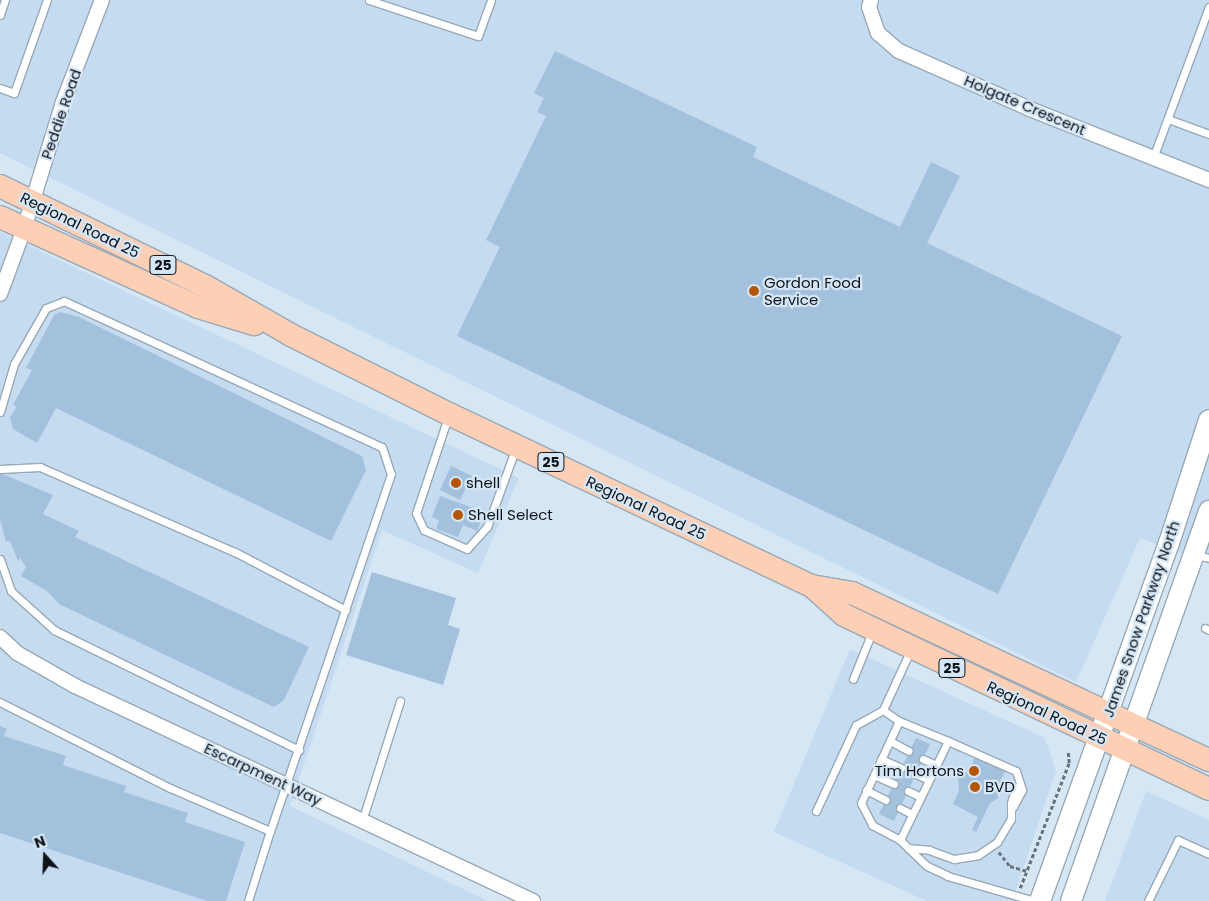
<!DOCTYPE html>
<html>
<head>
<meta charset="utf-8">
<style>
	body { margin:0 }
	#map { position:relative; width:1209px; height:901px; overflow:hidden; background:#d5e6f5; font-family:Poppins,sans-serif }
	div>[style] { position:absolute }
	[style*='--x'] { left:calc(var(--x)*1px); top:calc(var(--y)*1px); width:calc(var(--w)*1px); rotate:calc(var(--a)*1deg) }
	.built>* { inset:0; background:#c4dbf0 }
	.building>* { inset:0; background:#a3c1dd }
	.path>* { height:2.5px; margin-top:-1.25px; transform-origin:0; background:repeating-linear-gradient(90deg,#69737d 0 4px,transparent 0 6.5px) }
	.roads { filter:drop-shadow(1px 0 #98a8b6) drop-shadow(-1px 0 #98a8b6) drop-shadow(0 1px #98a8b6) drop-shadow(0 -1px #98a8b6) }
	.lane>* { height:7px; margin:-3.5px; padding:0 3.5px; transform-origin:3.5px; border-radius:3.5px; background:#fff }
	.street>* { height:14px; margin:-7px; padding:0 7px; transform-origin:7px; border-radius:7px; background:#fff }
	.secondary>* { height:20px; margin:-10px; padding:0 10px; transform-origin:10px; border-radius:10px; background:#fff }
	.primary>* { height:22px; margin:-11px; padding:0 11px; transform-origin:11px; border-radius:11px; background:#fdd0b6 }
	.dots>* { width:14px; height:14px; translate:-50% -50%; box-sizing:border-box; border:2px solid #d5e6f5; border-radius:50% }
	span { translate:-50% -50%; white-space:nowrap; text-align:center; line-height:1.15; -webkit-text-stroke:4.5px #d5e6f5; paint-order:stroke }
	.shield-label span { padding:1px 4px; background:#d5e6f5; border:1px solid; border-radius:4px; -webkit-text-stroke-width:0 }
	.shield-label { font-size:14px; color:#0e1319; font-weight:700 }
	.street-label { font-size:15px; color:#0e1319 }
	.poi-label { font-size:15px; color:#0e1319 }
	.left { translate:0 -50%; text-align:left }
	.right { translate:-100% -50%; text-align:right }
	.north { position:absolute; left:20px; top:831px; width:50px; height:50px; -webkit-text-stroke:4px #d5e6f5; paint-order:stroke; rotate:340deg; font-size:14px; font-weight:700; line-height:20px; text-align:center; color:#0e1319 }
	.north::after { content:''; display:block; margin:auto; width:18px; height:22px; background:#0e1319; clip-path:polygon(50% 0,100% 100%,50% 72%,0 100%) }
</style>
</head>
<body>
<div id="map">
	<div class="built">
		<div style="clip-path:polygon(0 0,1209px 0,1209px 564px,1140px 538px,1076px 682px,0 153px)"></div>
		<div style="clip-path:polygon(0 232px,519px 478px,478px 573px,382px 530px,290px 806px,488px 901px,0 901px)"></div>
		<div style="clip-path:polygon(850px 649px,1045px 738px,1056px 771px,1012px 901px,927px 901px,774px 832px)"></div>
		<div style="clip-path:polygon(1146px 791px,1209px 820px,1209px 901px,1105px 901px)"></div>
	</div>
	<div class="building">
		<div style="clip-path:polygon(555px 51px,757px 147px,753px 157px,900px 227px,931px 162px,960px 176px,927px 243px,1122px 336px,998px 594px,457px 336px,500px 247px,486px 240px,546px 116px,537px 112px,544px 98px,534px 93px)"></div>
		<div style="clip-path:polygon(60px 312px,79px 317px,362px 456px,366px 470px,331px 541px,56px 408px,37px 443px,13px 429px,10px 417px,17px 407px,13px 405px,32px 370px,26px 368px,54px 315px)"></div>
		<div style="clip-path:polygon(451px 466px,472px 476px,460px 500px,440px 490px)"></div>
		<div style="clip-path:polygon(0 473px,53px 495px,43px 514px,79px 531px,75px 537px,309px 647px,284px 700px,274px 707px,59px 604px,47px 591px,21px 576px,26px 567px,20px 558px,18px 561px,10px 541px,6px 542px,0 519px)"></div>
		<div style="clip-path:polygon(440px 496px,485px 512px,477px 531px,463px 525px,458px 537px,436px 529px,439px 520px,432px 517px)"></div>
		<div style="clip-path:polygon(372px 572px,456px 598px,448px 625px,460px 629px,443px 685px,346px 655px)"></div>
		<div style="clip-path:polygon(0 726px,7px 729px,4px 736px,66px 756px,63px 765px,126px 786px,124px 792px,188px 813px,185px 822px,245px 842px,226px 901px,207px 901px,0 833px)"></div>
		<div style="clip-path:polygon(916px 738px,930px 744px,894px 821px,879px 814px)"></div>
		<div style="clip-path:polygon(975px 757px,1005px 771px,997px 787px,998px 798px,990px 803px,976px 832px,972px 830px,978px 817px,953px 804px,959px 791px,958px 777px,969px 770px)"></div>
	</div>
	<div class="path">
		<div style="--x:999;--y:852;--w:18;--a:52"></div>
		<div style="--x:1010;--y:866;--w:18;--a:16"></div>
		<div style="--x:1020;--y:888;--w:134;--a:-68.6"></div>
		<div style="--x:1069;--y:763;--w:12;--a:-95"></div>
	</div>
	<div class="roads">
		<div class="lane">
			<div style="--x:369;--y:0;--w:115;--a:18.3"></div>
			<div style="--x:478;--y:36;--w:38;--a:-70"></div>
			<div style="--x:0;--y:15;--w:16;--a:-72"></div>
			<div style="--x:0;--y:88;--w:15;--a:20"></div>
			<div style="--x:14;--y:93;--w:99;--a:-70.5"></div>
			<div style="--x:1168;--y:119;--w:44;--a:20.1"></div>
			<div style="--x:1153;--y:158;--w:161;--a:-69.7"></div>
			<div style="--x:0;--y:412;--w:50;--a:-73.7"></div>
			<div style="--x:14;--y:364;--w:64;--a:-60.3"></div>
			<div style="--x:46;--y:308;--w:19;--a:-21"></div>
			<div style="--x:64;--y:301;--w:350;--a:24.7"></div>
			<div style="--x:382;--y:447;--w:28;--a:72"></div>
			<div style="--x:391;--y:474;--w:377;--a:108.7"></div>
			<div style="--x:270;--y:831;--w:109;--a:-156.7"></div>
			<div style="--x:170;--y:788;--w:191;--a:-153.2"></div>
			<div style="--x:448;--y:417;--w:101;--a:108.4"></div>
			<div style="--x:416;--y:513;--w:19;--a:65"></div>
			<div style="--x:424;--y:530;--w:47;--a:23.8"></div>
			<div style="--x:467;--y:549;--w:30;--a:-48"></div>
			<div style="--x:487;--y:527;--w:82;--a:-70"></div>
			<div style="--x:0;--y:469;--w:40;--a:-2.9"></div>
			<div style="--x:40;--y:467;--w:213;--a:23.6"></div>
			<div style="--x:235;--y:552;--w:125;--a:27.6"></div>
			<div style="--x:1196;--y:555;--w:13;--a:13"></div>
			<div style="--x:0;--y:559;--w:34;--a:71"></div>
			<div style="--x:11;--y:591;--w:58;--a:42.2"></div>
			<div style="--x:54;--y:630;--w:273;--a:26.1"></div>
			<div style="--x:1205;--y:628;--w:4;--a:27"></div>
			<div style="--x:911;--y:649;--w:67;--a:114.7"></div>
			<div style="--x:883;--y:710;--w:19;--a:35"></div>
			<div style="--x:899;--y:721;--w:90;--a:114.9"></div>
			<div style="--x:861;--y:803;--w:25;--a:63"></div>
			<div style="--x:872;--y:825;--w:32;--a:28"></div>
			<div style="--x:900;--y:840;--w:37;--a:44"></div>
			<div style="--x:927;--y:866;--w:23;--a:25"></div>
			<div style="--x:948;--y:876;--w:91;--a:16"></div>
			<div style="--x:853;--y:679;--w:51;--a:-68"></div>
			<div style="--x:899;--y:721;--w:53;--a:22.2"></div>
			<div style="--x:948;--y:741;--w:110;--a:115.9"></div>
			<div style="--x:890;--y:741;--w:21;--a:28"></div>
			<div style="--x:948;--y:741;--w:74;--a:23.8"></div>
			<div style="--x:1016;--y:771;--w:20;--a:72"></div>
			<div style="--x:1022;--y:790;--w:19;--a:118"></div>
			<div style="--x:881;--y:759;--w:22;--a:24"></div>
			<div style="--x:923;--y:759;--w:14;--a:25"></div>
			<div style="--x:916;--y:774;--w:14;--a:25"></div>
			<div style="--x:874;--y:775;--w:22;--a:24"></div>
			<div style="--x:866;--y:790;--w:22;--a:27"></div>
			<div style="--x:908;--y:791;--w:14;--a:25"></div>
			<div style="--x:900;--y:808;--w:13;--a:27"></div>
			<div style="--x:816;--y:811;--w:95;--a:-65.1"></div>
			<div style="--x:856;--y:725;--w:31;--a:-29"></div>
			<div style="--x:362;--y:821;--w:126;--a:-72.4"></div>
			<div style="--x:908;--y:848;--w:21;--a:5"></div>
			<div style="--x:929;--y:850;--w:27;--a:20"></div>
			<div style="--x:954;--y:859;--w:24;--a:-9"></div>
			<div style="--x:978;--y:855;--w:23;--a:-34"></div>
			<div style="--x:997;--y:842;--w:27;--a:-59"></div>
			<div style="--x:1011;--y:819;--w:16;--a:-90"></div>
			<div style="--x:1011;--y:803;--w:15;--a:-74"></div>
			<div style="--x:1015;--y:789;--w:6;--a:-39"></div>
			<div style="--x:248;--y:901;--w:73;--a:-72.6"></div>
			<div style="--x:1148;--y:901;--w:68;--a:-63.8"></div>
			<div style="--x:1178;--y:840;--w:34;--a:24"></div>
		</div>
		<div class="street">
			<div style="--x:871;--y:0;--w:7;--a:106"></div>
			<div style="--x:869;--y:7;--w:28;--a:71"></div>
			<div style="--x:878;--y:33;--w:28;--a:41"></div>
			<div style="--x:899;--y:51;--w:143;--a:23.9"></div>
			<div style="--x:1030;--y:109;--w:193;--a:21.6"></div>
			<div style="--x:0;--y:294;--w:69;--a:-69.7"></div>
			<div style="--x:24;--y:229;--w:133;--a:-72.9"></div>
			<div style="--x:63;--y:102;--w:109;--a:-69.1"></div>
			<div style="--x:0;--y:637;--w:23;--a:43"></div>
			<div style="--x:17;--y:653;--w:67;--a:29.6"></div>
			<div style="--x:75;--y:686;--w:506;--a:25.15"></div>
		</div>
		<div class="secondary">
			<div style="--x:1040;--y:901;--w:381;--a:-70.2"></div>
			<div style="--x:1169;--y:543;--w:129;--a:-72"></div>
			<div style="--x:1071;--y:901;--w:414;--a:-70.5"></div>
		</div>
		<div class="primary">
			<div style="--x:0;--y:186;--w:230;--a:26"></div>
			<div style="--x:207;--y:287;--w:97;--a:29.7"></div>
			<div style="--x:291;--y:335;--w:177;--a:26.6"></div>
			<div style="--x:449;--y:414;--w:402;--a:25.4"></div>
			<div style="--x:812;--y:586;--w:41;--a:9.9"></div>
			<div style="--x:852;--y:593;--w:394;--a:25.1"></div>
			<div style="--x:0;--y:217;--w:217;--a:24.4"></div>
			<div style="--x:198;--y:307;--w:59;--a:16.9"></div>
			<div style="--x:812;--y:586;--w:43;--a:42.2"></div>
			<div style="--x:844;--y:615;--w:404;--a:25.5"></div>
		</div>
	</div>
	<div class="dots">
		<div style="left:754px;top:291px;background:#b45605"></div>
		<div style="left:456px;top:483px;background:#b45605"></div>
		<div style="left:458px;top:515px;background:#b45605"></div>
		<div style="left:974px;top:771px;background:#b45605"></div>
		<div style="left:975px;top:787px;background:#b45605"></div>
	</div>
	<div class="shield-label">
		<span style="left:163px;top:265px">25</span>
		<span style="left:551px;top:462px">25</span>
		<span style="left:952px;top:668px">25</span>
	</div>
	<div class="street-label">
		<span style="left:1025px;top:105px;rotate:23deg">Holgate Crescent</span>
		<span style="left:61px;top:114px;rotate:-71deg">Peddie Road</span>
		<span style="left:80px;top:225px;rotate:26deg">Regional Road 25</span>
		<span style="left:646px;top:508px;rotate:25deg">Regional Road 25</span>
		<span style="left:1141px;top:619px;rotate:-71deg">James Snow Parkway North</span>
		<span style="left:1047px;top:713px;rotate:25deg">Regional Road 25</span>
		<span style="left:263px;top:774px;rotate:25deg">Escarpment Way</span>
	</div>
	<div class="poi-label">
		<span class="left" style="left:764px;top:291px">Gordon Food<br>Service</span>
		<span class="left" style="left:466px;top:483px">shell</span>
		<span class="left" style="left:468px;top:515px">Shell Select</span>
		<span class="right" style="left:964px;top:771px">Tim Hortons</span>
		<span class="left" style="left:985px;top:787px">BVD</span>
	</div>
	<div class="north">N</div>
</div>
</body>
</html>
